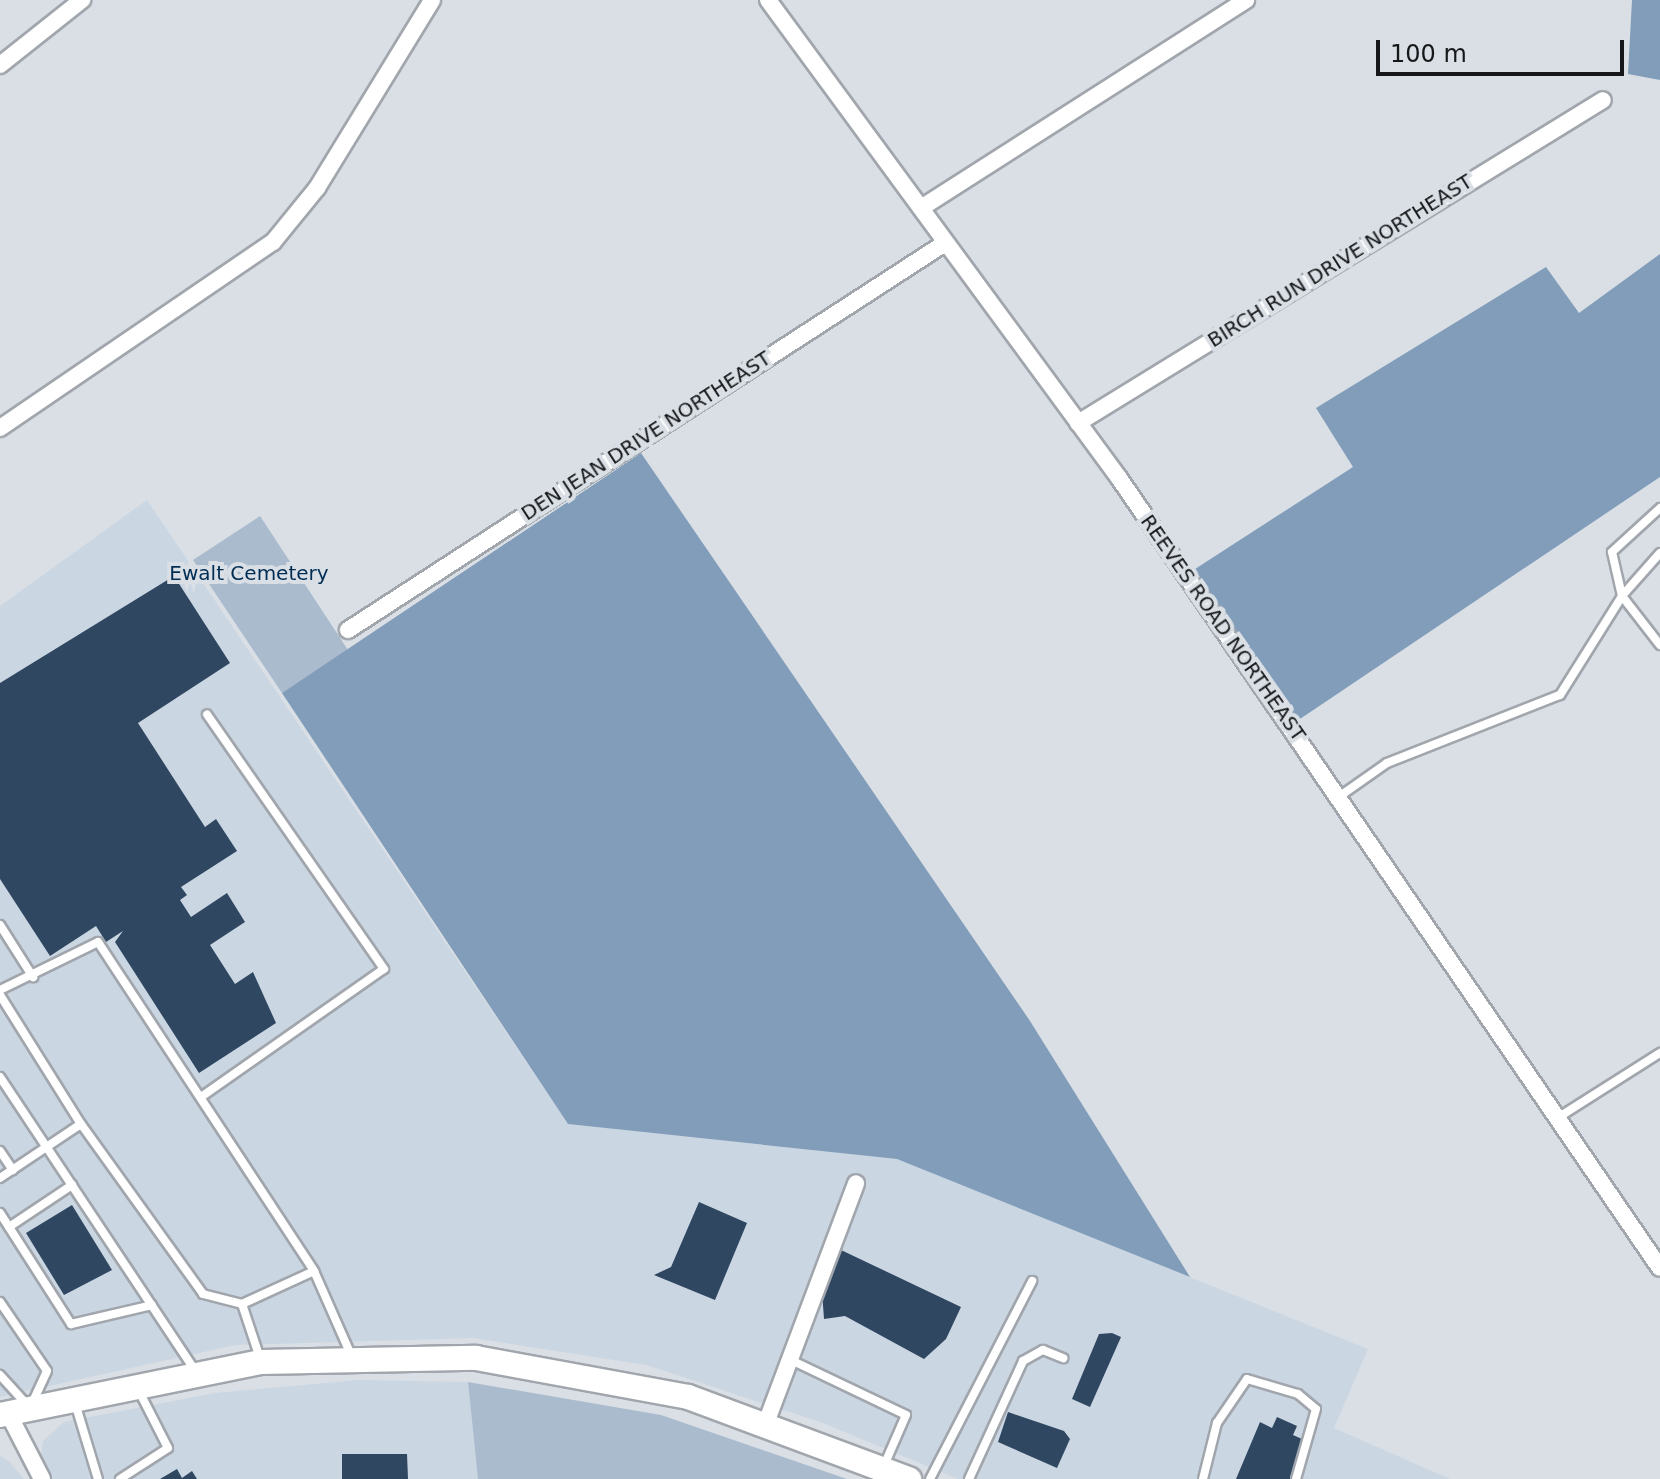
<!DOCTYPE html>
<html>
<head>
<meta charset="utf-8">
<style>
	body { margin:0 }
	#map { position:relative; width:1660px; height:1479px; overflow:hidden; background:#d9dfe5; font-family:"DejaVu Sans",sans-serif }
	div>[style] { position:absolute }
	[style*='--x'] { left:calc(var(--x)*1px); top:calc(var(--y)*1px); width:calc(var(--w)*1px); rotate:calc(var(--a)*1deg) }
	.built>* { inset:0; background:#cbd6e3 }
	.green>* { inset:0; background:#aabbce }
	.forest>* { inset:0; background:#819dba }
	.building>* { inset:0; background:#2f4761 }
	.roads { filter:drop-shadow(2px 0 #a1a6ad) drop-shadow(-2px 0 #a1a6ad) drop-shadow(0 2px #a1a6ad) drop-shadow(0 -2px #a1a6ad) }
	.lane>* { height:8px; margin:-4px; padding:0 4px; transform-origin:4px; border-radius:4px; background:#fff }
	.street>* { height:16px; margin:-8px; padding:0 8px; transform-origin:8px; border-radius:8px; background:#fff }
	.secondary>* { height:24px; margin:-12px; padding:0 12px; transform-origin:12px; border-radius:12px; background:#fff }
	span { translate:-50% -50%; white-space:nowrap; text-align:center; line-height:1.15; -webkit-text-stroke:8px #d9dfe5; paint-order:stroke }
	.street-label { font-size:20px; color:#151719 }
	.park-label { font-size:20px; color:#002d54 }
	.scale { position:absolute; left:1376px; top:40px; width:248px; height:36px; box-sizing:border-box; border:4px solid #151719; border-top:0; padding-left:10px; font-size:24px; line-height:28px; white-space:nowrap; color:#151719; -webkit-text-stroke:6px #d9dfe5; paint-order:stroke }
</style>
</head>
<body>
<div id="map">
	<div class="built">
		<div style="clip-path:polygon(147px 500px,568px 1124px,897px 1159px,1368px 1349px,1334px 1428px,1450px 1479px,958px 1479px,823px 1423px,646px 1365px,473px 1338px,235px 1345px,0 1397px,0 606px)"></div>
		<div style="clip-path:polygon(358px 1380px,468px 1382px,478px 1479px,52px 1479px,41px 1458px,43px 1441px,64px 1422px,215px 1393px)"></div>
		<div style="clip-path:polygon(0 1456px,9px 1461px,24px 1479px,0 1479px)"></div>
	</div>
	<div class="green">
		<div style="clip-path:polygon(260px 516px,348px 650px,282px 693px,193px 560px)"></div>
		<div style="clip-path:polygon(468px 1382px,661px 1415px,847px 1479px,478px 1479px)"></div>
	</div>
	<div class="forest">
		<div style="clip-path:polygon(1632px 0,1660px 0,1660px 80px,1628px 74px)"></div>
		<div style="clip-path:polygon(1660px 254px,1660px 477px,1297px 721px,1192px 571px,1353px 467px,1316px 408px,1546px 267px,1579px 313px)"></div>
		<div style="clip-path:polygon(641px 453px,1030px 1021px,1190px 1277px,897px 1159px,568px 1124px,282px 693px)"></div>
	</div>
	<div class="building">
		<div style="clip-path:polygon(174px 576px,230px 663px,138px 723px,205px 827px,216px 819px,237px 851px,181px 887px,187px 895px,180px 900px,191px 917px,227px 893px,245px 922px,210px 945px,235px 984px,253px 972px,276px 1023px,199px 1073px,115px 942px,123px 931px,106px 942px,96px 926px,50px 956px,0 879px,0 683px)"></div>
		<div style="clip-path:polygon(699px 1202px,747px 1223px,715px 1300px,654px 1275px,671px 1267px)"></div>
		<div style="clip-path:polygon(72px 1205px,112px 1270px,64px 1295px,26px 1233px)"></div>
		<div style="clip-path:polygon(841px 1250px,961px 1307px,946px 1339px,924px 1359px,845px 1316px,824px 1319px,822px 1291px)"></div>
		<div style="clip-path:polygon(1112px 1333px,1121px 1337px,1090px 1407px,1072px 1399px,1099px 1334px)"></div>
		<div style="clip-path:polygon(1008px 1412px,1064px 1431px,1070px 1439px,1057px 1468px,998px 1442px)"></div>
		<div style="clip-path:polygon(1277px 1417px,1297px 1426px,1293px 1435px,1302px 1439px,1290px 1479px,1236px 1479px,1260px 1422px,1272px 1428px)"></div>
		<div style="clip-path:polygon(342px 1454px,407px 1454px,408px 1479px,342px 1479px)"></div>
		<div style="clip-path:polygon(177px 1469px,182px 1478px,192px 1471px,197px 1479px,160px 1479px)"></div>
	</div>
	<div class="roads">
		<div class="lane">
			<div style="--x:1660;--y:553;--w:57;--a:131.5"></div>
			<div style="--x:1622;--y:596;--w:62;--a:52.2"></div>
			<div style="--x:1340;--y:796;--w:57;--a:-35.1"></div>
			<div style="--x:1387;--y:763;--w:186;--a:-21.5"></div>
			<div style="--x:1560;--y:695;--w:117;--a:-57.9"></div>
			<div style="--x:1622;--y:596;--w:45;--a:-102.8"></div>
			<div style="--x:1612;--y:552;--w:65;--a:-42.5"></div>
			<div style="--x:0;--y:925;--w:62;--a:57.6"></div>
			<div style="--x:0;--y:990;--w:109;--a:-26.1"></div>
			<div style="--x:98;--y:942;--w:394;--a:56.7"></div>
			<div style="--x:314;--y:1271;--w:92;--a:66.2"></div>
			<div style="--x:0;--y:995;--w:152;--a:57.9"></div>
			<div style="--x:0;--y:1077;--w:353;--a:56.4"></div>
			<div style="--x:201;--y:1097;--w:223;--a:-35"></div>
			<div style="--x:384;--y:969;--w:310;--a:-124.8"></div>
			<div style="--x:1559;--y:1117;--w:120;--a:-32.4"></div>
			<div style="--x:0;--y:1151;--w:23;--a:56"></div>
			<div style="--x:0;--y:1178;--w:97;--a:-33.7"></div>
			<div style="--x:81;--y:1124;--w:209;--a:54.3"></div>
			<div style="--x:203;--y:1294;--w:40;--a:14.4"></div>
			<div style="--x:242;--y:1304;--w:79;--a:-24.6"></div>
			<div style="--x:0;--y:1213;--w:132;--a:57.4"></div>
			<div style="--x:71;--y:1324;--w:83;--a:-13.2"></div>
			<div style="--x:9;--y:1227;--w:76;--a:-33.7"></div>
			<div style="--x:0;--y:1302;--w:83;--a:55.7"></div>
			<div style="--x:47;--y:1371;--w:41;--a:114.7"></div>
			<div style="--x:30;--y:1408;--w:45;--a:-132.3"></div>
			<div style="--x:242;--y:1304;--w:60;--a:71.6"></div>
			<div style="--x:793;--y:1361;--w:125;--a:25.5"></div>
			<div style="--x:906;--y:1415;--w:58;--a:113.5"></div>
			<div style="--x:75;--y:1403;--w:79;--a:73.2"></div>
			<div style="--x:120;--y:1479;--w:57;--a:-32.9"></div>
			<div style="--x:168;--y:1448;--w:66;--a:-117"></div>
			<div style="--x:930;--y:1479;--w:223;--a:-62.7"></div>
			<div style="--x:969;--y:1479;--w:130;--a:-65.4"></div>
			<div style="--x:1023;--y:1361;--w:23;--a:-29"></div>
			<div style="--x:1043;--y:1350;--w:22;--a:22"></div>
			<div style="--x:1203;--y:1479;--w:58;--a:-76"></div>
			<div style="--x:1217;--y:1423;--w:53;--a:-55.7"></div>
			<div style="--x:1247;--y:1379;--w:53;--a:16.4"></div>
			<div style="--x:1298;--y:1394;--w:23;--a:40"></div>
			<div style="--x:1316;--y:1409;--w:73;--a:105.9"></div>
		</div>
		<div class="street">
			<div style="--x:768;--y:0;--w:593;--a:53.71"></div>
			<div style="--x:1119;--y:478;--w:957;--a:55.6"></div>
			<div style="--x:0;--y:65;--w:105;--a:-38.4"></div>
			<div style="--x:921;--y:208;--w:386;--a:-32.6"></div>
			<div style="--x:1078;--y:423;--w:616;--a:-31.6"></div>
			<div style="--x:0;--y:428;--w:330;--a:-34.3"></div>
			<div style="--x:273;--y:242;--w:70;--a:-50.8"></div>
			<div style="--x:317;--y:188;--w:220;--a:-58.5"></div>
			<div style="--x:348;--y:630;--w:711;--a:-32.95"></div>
			<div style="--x:8;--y:1413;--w:74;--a:62.7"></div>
			<div style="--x:766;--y:1423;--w:256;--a:-69.4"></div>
		</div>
		<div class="secondary">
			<div style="--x:0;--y:1415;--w:266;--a:-11.5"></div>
			<div style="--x:261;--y:1362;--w:215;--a:-1.1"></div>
			<div style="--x:476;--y:1358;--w:216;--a:10.4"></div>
			<div style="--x:688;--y:1397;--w:236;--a:20.4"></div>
		</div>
	</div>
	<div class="street-label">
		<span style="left:1340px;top:261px;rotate:-32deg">BIRCH RUN DRIVE NORTHEAST</span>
		<span style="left:646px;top:436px;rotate:-33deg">DEN JEAN DRIVE NORTHEAST</span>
		<span style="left:1223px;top:628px;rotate:55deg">REEVES ROAD NORTHEAST</span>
	</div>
	<div class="park-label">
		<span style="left:249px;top:573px">Ewalt Cemetery</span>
	</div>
	<div class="scale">100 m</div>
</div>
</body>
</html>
